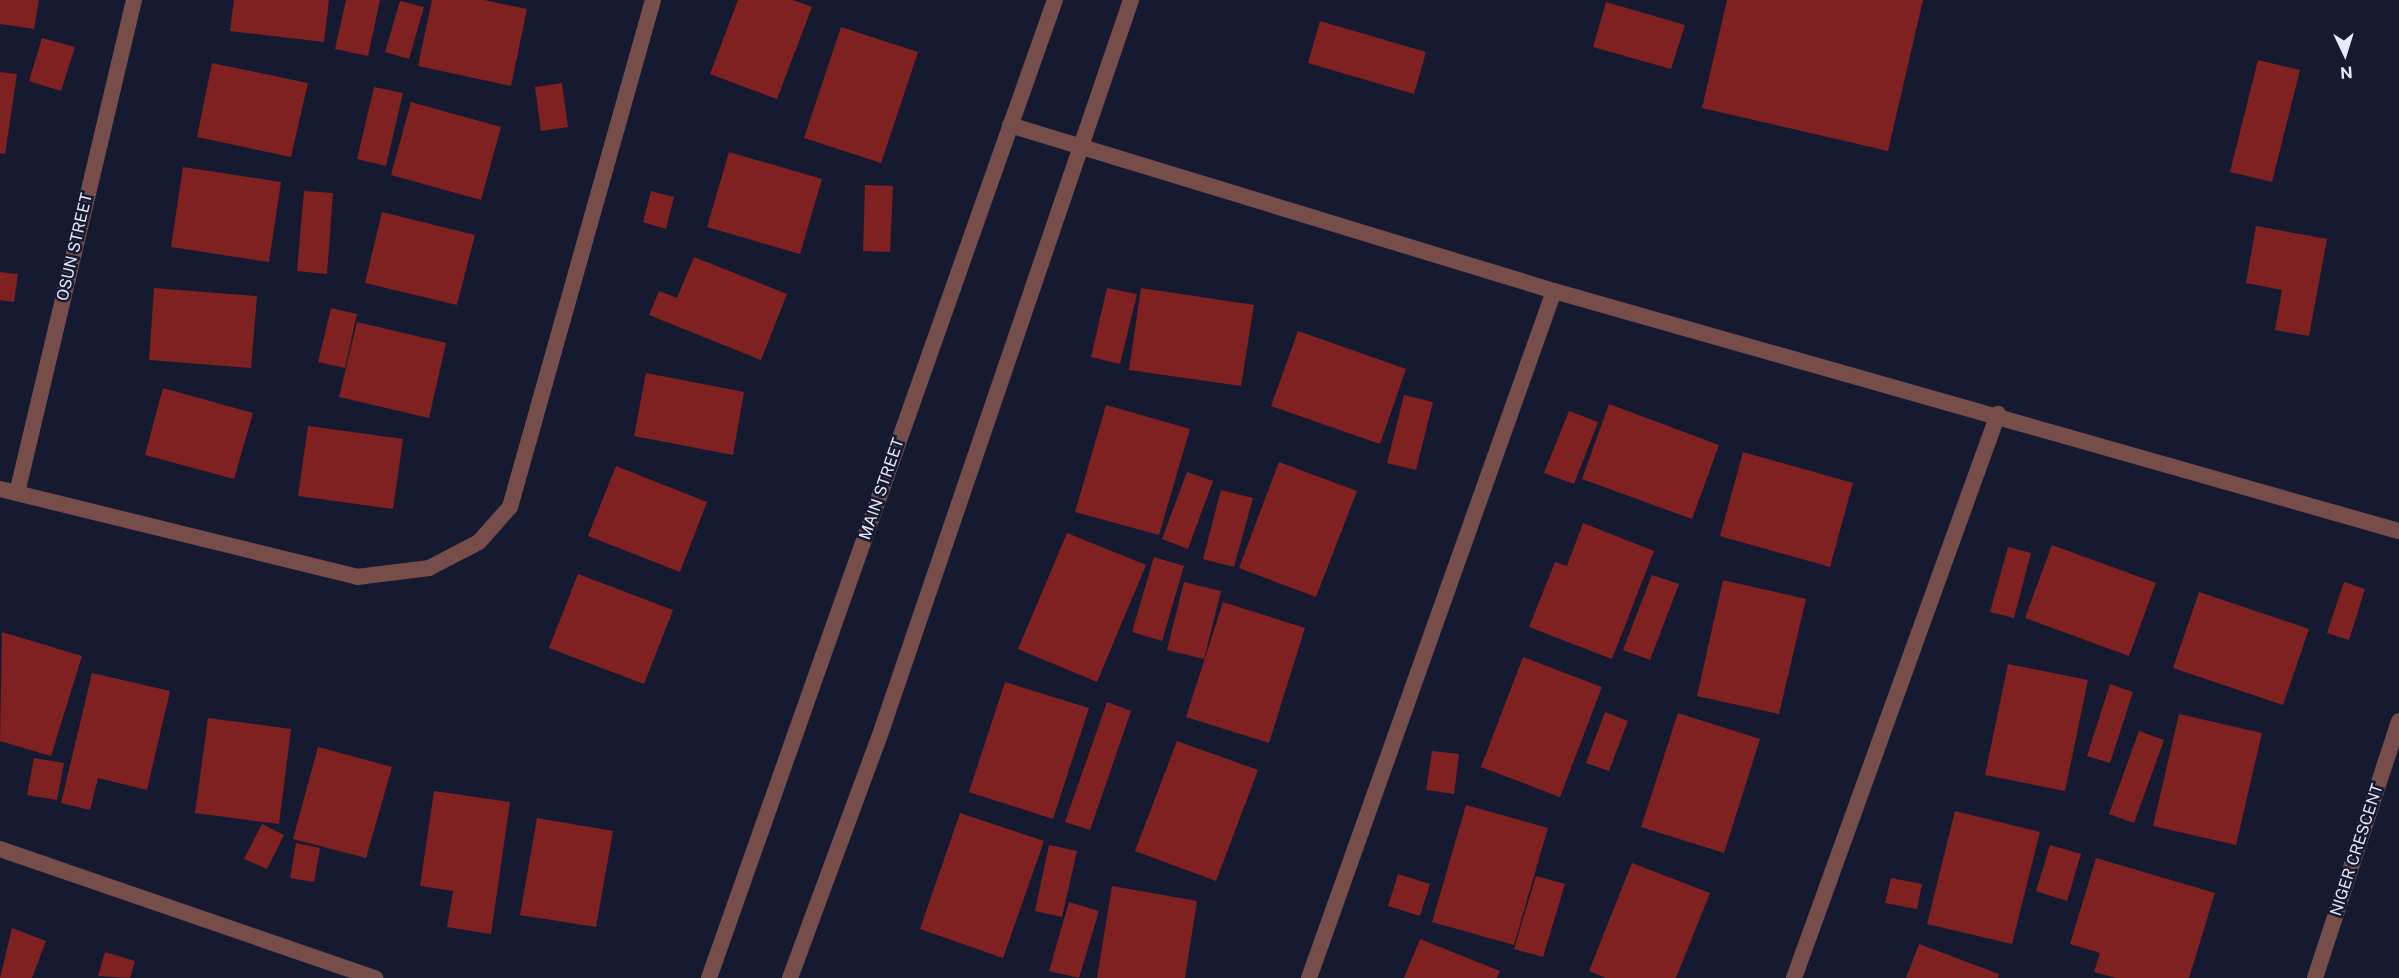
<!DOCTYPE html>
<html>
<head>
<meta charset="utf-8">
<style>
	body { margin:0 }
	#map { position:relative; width:2399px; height:978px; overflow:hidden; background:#161a31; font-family:"Public Sans",sans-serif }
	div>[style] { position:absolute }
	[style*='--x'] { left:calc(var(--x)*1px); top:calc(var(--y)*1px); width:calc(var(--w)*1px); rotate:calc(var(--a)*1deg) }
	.building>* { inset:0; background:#7f2120 }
	.minor>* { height:16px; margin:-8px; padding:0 8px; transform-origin:8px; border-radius:8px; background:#774d49 }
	span { translate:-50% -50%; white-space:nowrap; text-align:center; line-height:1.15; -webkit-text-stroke:5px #161a31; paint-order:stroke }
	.street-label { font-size:16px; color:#e6eafb }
	.north { position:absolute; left:2315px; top:24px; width:60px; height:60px; -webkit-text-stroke:4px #161a31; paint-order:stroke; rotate:176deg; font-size:16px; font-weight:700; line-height:24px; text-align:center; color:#e6eafb }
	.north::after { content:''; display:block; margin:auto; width:21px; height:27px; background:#e6eafb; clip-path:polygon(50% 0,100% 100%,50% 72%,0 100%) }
</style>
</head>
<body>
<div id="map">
	<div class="building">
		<div style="clip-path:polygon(0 0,39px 0,34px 29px,0 24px)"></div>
		<div style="clip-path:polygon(234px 0,329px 0,324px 42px,230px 31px)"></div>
		<div style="clip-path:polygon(346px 0,380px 0,368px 56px,335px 49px)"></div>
		<div style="clip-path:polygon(432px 0,484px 0,527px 9px,511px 86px,418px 66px)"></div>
		<div style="clip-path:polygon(738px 0,793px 0,812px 7px,777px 99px,710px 74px)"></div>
		<div style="clip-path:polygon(1727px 0,1923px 0,1888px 151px,1702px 108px)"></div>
		<div style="clip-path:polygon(400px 1px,424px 7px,409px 59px,385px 52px)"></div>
		<div style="clip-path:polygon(1606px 2px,1685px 25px,1671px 69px,1593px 47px)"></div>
		<div style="clip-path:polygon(1320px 21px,1426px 52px,1414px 94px,1308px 63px)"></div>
		<div style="clip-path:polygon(841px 27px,918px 52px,881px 163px,804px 138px)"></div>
		<div style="clip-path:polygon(42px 38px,75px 47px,61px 91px,29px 81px)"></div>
		<div style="clip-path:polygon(2258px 60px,2300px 70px,2272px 182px,2230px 172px)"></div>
		<div style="clip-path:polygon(212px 63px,308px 83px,291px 157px,197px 137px)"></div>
		<div style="clip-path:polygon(0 72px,17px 74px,5px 154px,0 153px)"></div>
		<div style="clip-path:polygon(562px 83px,568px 127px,541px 131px,535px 87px)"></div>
		<div style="clip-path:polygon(374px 87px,403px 93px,386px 166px,357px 159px)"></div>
		<div style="clip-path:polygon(411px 102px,501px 127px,481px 200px,391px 175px)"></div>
		<div style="clip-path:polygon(729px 152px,822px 179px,800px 254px,707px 227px)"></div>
		<div style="clip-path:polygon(183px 167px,281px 182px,269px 262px,171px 247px)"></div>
		<div style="clip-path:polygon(865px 185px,893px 186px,890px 252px,863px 251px)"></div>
		<div style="clip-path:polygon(304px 191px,333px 193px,327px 274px,297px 271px)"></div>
		<div style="clip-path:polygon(651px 191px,674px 197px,666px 229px,643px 222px)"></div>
		<div style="clip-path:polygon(382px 212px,475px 235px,457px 305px,365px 283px)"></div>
		<div style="clip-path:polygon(2256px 226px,2327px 239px,2309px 336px,2275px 330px,2282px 290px,2246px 283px)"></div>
		<div style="clip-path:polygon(694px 257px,787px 294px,761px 360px,649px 315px,659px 291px,677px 298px)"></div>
		<div style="clip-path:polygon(0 272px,18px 274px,14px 302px,0 300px)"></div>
		<div style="clip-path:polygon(154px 288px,257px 296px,251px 368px,149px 360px)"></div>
		<div style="clip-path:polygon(1107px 288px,1137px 294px,1120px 364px,1091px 357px)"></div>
		<div style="clip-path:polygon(1141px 288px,1254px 305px,1241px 386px,1129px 370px)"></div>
		<div style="clip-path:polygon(331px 308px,357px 314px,345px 368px,318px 362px)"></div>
		<div style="clip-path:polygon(357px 322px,446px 343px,429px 418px,339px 397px)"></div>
		<div style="clip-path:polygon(1298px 331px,1406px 369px,1380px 444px,1271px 406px)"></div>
		<div style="clip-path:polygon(646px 373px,744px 392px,733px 455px,634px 436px)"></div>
		<div style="clip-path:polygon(163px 388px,253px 413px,234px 479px,145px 455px)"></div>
		<div style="clip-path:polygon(1404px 395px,1433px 402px,1416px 470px,1387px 463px)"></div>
		<div style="clip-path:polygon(1609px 404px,1719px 445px,1692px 519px,1582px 479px)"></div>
		<div style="clip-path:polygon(1106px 405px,1190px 429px,1159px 535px,1075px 512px)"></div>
		<div style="clip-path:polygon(1569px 411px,1598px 422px,1574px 484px,1544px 473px)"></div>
		<div style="clip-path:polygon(308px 426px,403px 439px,393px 509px,298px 496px)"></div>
		<div style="clip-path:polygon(1743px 452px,1853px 483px,1830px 567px,1720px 536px)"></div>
		<div style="clip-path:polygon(1279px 462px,1357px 491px,1316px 597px,1239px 568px)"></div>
		<div style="clip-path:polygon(616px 466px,707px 502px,680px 572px,588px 536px)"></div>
		<div style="clip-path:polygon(1187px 472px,1213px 481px,1188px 549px,1162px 539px)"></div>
		<div style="clip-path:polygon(1221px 490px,1253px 498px,1234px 567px,1203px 559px)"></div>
		<div style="clip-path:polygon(1583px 523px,1654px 551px,1612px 659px,1529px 627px,1555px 562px,1567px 566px)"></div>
		<div style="clip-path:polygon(1067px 533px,1146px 565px,1097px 682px,1018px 649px)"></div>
		<div style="clip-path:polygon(2052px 545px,2156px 583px,2129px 656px,2025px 618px)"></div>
		<div style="clip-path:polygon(2008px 547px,2031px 553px,2014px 618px,1990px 612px)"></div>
		<div style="clip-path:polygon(1154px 557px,1184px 566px,1162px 641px,1132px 632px)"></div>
		<div style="clip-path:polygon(578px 574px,673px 610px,644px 684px,549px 648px)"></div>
		<div style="clip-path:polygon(1652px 575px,1679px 584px,1650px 660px,1623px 650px)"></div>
		<div style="clip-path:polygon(1723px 580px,1806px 599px,1779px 714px,1697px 696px)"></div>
		<div style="clip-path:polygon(1184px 582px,1221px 591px,1204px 659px,1167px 650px)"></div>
		<div style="clip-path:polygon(2344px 582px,2365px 589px,2349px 640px,2327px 633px)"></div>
		<div style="clip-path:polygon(2199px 592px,2309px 629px,2283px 705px,2173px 668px)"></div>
		<div style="clip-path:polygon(1223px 602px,1305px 628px,1269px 743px,1186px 717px)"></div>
		<div style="clip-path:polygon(2px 632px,82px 656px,51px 756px,0 741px)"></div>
		<div style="clip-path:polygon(1523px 657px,1602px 687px,1560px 797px,1481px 767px)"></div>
		<div style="clip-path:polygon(2008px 664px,2088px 680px,2065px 791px,1985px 775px)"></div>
		<div style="clip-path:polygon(92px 673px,170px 691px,147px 790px,98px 778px,90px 810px,61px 803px)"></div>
		<div style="clip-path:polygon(1005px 682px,1089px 708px,1053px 819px,969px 792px)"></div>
		<div style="clip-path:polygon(2110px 684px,2133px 692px,2110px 763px,2087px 756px)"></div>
		<div style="clip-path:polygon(1107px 702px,1131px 711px,1090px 830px,1065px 822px)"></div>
		<div style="clip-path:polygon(1605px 712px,1628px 721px,1609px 771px,1586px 763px)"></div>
		<div style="clip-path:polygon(1678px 713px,1760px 739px,1724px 853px,1641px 827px)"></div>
		<div style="clip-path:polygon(2179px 714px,2262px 733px,2236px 845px,2153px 826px)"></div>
		<div style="clip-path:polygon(208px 718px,291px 729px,279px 824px,195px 813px)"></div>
		<div style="clip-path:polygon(2139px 731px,2164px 740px,2134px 823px,2109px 814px)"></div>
		<div style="clip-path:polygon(1177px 741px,1258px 770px,1216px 881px,1135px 851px)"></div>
		<div style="clip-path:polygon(318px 747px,392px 767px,366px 858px,293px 839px)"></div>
		<div style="clip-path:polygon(1432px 751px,1459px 754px,1454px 794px,1426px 790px)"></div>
		<div style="clip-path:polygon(34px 758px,64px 763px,57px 800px,27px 795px)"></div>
		<div style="clip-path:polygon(434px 791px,510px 802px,491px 934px,447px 927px,453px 891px,420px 886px)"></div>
		<div style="clip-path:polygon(1466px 805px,1548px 828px,1514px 945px,1432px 922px)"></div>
		<div style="clip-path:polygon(1955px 811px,2040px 832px,2012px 944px,1927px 924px)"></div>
		<div style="clip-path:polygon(960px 813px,1044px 841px,1003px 958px,920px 929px)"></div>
		<div style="clip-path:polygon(537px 818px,613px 831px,596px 927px,520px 915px)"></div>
		<div style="clip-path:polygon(262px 824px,284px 835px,267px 869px,244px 859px)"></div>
		<div style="clip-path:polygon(296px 843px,320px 848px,314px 882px,290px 878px)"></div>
		<div style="clip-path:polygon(1049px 845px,1077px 851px,1062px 917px,1035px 911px)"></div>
		<div style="clip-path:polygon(2050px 845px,2081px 854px,2067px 901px,2036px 891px)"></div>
		<div style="clip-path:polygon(2096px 858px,2215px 893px,2189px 978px,2116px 978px,2094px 972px,2100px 953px,2070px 944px)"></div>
		<div style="clip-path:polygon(1632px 863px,1710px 893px,1676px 978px,1606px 978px,1589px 971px)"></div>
		<div style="clip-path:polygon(1398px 874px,1430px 884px,1420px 916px,1388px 906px)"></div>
		<div style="clip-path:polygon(1536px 876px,1565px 884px,1543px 957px,1514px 949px)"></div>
		<div style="clip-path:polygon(1891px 878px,1922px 884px,1917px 909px,1885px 903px)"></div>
		<div style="clip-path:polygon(1112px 886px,1197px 901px,1185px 978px,1097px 978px)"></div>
		<div style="clip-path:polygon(1069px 902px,1099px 911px,1079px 978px,1049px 971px)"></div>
		<div style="clip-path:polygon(12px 928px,46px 941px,32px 978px,0 978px)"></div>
		<div style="clip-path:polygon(1420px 939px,1500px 971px,1497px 978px,1404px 978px)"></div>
		<div style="clip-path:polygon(1919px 944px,1999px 974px,1998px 978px,1906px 978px)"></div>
		<div style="clip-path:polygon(105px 952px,135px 961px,130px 978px,98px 976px)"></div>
	</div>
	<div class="minor">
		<div style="--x:1010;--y:125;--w:569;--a:16.97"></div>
		<div style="--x:1554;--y:291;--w:878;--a:15.86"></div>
		<div style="--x:0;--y:489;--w:368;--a:13.8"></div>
		<div style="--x:357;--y:577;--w:73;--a:-7.1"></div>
		<div style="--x:429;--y:568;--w:56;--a:-27.5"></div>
		<div style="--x:479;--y:542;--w:47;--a:-48.5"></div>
		<div style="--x:510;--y:507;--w:527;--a:-74.25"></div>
		<div style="--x:17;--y:493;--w:507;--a:-76.65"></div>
		<div style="--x:0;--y:849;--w:397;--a:19"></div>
		<div style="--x:709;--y:978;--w:1037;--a:-70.52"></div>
		<div style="--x:790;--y:978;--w:269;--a:-69.7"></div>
		<div style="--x:883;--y:726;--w:767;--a:-71.14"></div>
		<div style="--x:1309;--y:978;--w:729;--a:-70.37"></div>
		<div style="--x:1794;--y:978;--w:600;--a:-70.11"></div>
		<div style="--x:2315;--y:978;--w:270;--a:-71.9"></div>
	</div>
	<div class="street-label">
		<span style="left:75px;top:247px;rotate:-77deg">OSUN STREET</span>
		<span style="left:882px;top:489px;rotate:-71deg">MAIN STREET</span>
		<span style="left:2357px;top:850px;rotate:-72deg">NIGER CRESCENT</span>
	</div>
	<div class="north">N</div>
</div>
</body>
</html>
